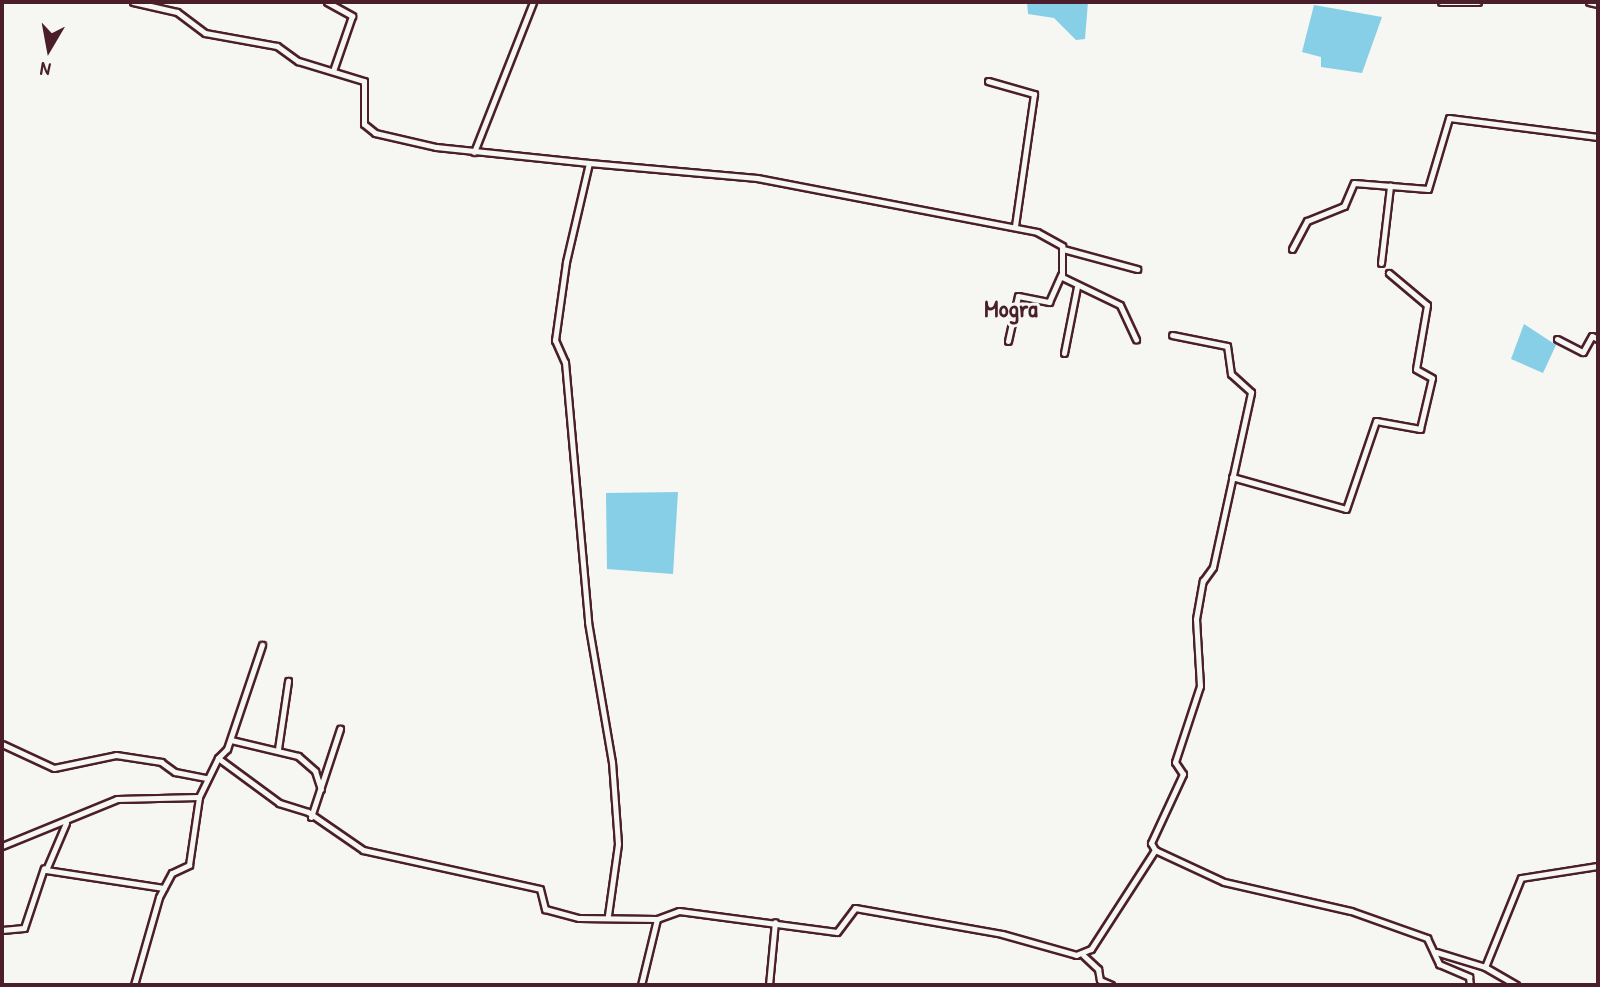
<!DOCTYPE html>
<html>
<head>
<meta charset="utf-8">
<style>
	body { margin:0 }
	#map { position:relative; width:1600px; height:987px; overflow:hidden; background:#f6f6f2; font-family:"Patrick Hand",sans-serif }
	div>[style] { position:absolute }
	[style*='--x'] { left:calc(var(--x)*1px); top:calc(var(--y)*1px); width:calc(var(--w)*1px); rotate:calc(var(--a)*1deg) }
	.water>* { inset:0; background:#86cfe7 }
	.roads { filter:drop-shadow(2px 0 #4a1f2b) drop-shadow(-2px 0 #4a1f2b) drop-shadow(0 2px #4a1f2b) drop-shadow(0 -2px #4a1f2b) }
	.street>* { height:5px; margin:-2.5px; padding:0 2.5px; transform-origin:2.5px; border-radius:2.5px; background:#f6f6f2 }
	span { translate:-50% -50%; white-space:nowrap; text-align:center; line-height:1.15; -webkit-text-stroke:6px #f6f6f2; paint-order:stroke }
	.quarter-label { font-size:24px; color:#4a1f2b; font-weight:700 }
	.frame { position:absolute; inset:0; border:4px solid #4a1f2b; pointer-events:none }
	.north { position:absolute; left:14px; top:14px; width:70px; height:70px; -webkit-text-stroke:5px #f6f6f2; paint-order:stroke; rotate:190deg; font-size:19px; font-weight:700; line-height:28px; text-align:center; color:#4a1f2b }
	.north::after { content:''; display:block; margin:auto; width:24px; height:32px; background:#4a1f2b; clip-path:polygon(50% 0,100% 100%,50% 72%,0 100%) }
</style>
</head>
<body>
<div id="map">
	<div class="water">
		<div style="clip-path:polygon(1027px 2px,1088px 2px,1085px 39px,1076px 40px,1054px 18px,1028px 14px)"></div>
		<div style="clip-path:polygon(1314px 5px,1382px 17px,1362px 73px,1321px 67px,1321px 57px,1302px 52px)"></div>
		<div style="clip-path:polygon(1524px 324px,1556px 345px,1543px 373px,1511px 359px)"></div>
		<div style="clip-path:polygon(678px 492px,673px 574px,607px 569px,606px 493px)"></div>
	</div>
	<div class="roads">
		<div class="street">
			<div style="--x:133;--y:2;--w:45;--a:12.8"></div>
			<div style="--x:177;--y:12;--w:35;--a:37"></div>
			<div style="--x:205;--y:33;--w:73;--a:10.2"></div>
			<div style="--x:277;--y:46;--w:26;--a:36"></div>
			<div style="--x:298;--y:61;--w:69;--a:16.9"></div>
			<div style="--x:364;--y:81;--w:43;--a:90"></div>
			<div style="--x:364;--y:124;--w:14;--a:39"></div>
			<div style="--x:375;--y:133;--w:63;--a:12.9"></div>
			<div style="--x:436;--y:147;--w:154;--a:6"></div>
			<div style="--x:589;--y:163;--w:102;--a:103.1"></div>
			<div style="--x:566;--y:262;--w:79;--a:98"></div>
			<div style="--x:555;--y:340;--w:24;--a:66"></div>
			<div style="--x:565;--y:362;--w:261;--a:84.9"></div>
			<div style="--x:588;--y:622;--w:142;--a:80.3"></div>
			<div style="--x:612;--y:762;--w:82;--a:85.8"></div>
			<div style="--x:618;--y:844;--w:72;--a:98"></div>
			<div style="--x:327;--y:2;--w:29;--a:29"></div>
			<div style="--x:352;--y:16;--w:58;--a:109.1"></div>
			<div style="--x:1441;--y:2;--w:37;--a:0"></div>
			<div style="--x:1589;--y:2;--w:9;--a:13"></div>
			<div style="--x:988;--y:81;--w:48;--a:15.8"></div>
			<div style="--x:1034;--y:94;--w:133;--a:98.2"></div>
			<div style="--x:474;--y:152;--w:161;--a:-68.5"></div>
			<div style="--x:589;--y:163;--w:169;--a:5.1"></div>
			<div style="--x:757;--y:178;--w:285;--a:10.9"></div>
			<div style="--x:1037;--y:232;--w:29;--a:29"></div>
			<div style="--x:1062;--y:246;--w:31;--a:90"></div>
			<div style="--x:1062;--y:277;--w:64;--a:25.8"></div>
			<div style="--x:1120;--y:305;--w:38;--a:65"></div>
			<div style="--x:1063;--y:249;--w:77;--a:15.1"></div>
			<div style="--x:1292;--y:249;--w:32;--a:-62"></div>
			<div style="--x:1307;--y:221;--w:40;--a:-22"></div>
			<div style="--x:1344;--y:206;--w:25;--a:-67"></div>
			<div style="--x:1354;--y:183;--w:74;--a:4.6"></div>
			<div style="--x:1428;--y:189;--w:74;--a:-73.5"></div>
			<div style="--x:1449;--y:118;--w:150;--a:7.3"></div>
			<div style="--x:1381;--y:263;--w:78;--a:-83.3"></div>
			<div style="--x:1557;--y:339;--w:29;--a:27"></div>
			<div style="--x:1583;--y:352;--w:18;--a:-61"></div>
			<div style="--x:1592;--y:336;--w:7;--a:27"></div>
			<div style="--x:1008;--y:341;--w:46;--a:-77.5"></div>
			<div style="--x:1018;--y:296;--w:32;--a:11"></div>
			<div style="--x:1049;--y:302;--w:30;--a:-66"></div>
			<div style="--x:1064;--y:353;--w:67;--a:-78.9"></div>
			<div style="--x:1232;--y:477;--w:118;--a:15.7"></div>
			<div style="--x:1346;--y:509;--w:93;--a:-71.2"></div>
			<div style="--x:1376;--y:421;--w:45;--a:10.3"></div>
			<div style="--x:1420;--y:429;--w:52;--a:-76.8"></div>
			<div style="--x:1432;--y:378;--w:18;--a:-151"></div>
			<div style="--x:1416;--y:369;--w:65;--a:-80.2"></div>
			<div style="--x:1427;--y:305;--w:50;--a:-139.9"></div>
			<div style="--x:231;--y:740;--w:69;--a:13.4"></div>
			<div style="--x:298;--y:756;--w:23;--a:41"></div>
			<div style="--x:315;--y:771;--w:19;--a:72"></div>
			<div style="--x:2;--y:744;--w:57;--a:24.8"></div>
			<div style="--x:54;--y:768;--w:63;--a:-11.8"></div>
			<div style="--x:116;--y:755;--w:46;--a:8.8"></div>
			<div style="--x:161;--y:762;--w:17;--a:36"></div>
			<div style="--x:175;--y:772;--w:32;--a:11"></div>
			<div style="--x:278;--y:749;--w:69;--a:-81.6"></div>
			<div style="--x:218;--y:758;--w:13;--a:-45"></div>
			<div style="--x:227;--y:749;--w:110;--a:-71.4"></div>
			<div style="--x:311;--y:817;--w:93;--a:-71.8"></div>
			<div style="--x:66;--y:823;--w:51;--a:113.1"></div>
			<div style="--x:46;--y:870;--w:119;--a:8.7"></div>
			<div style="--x:2;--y:846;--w:124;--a:-22.2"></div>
			<div style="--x:117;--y:799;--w:82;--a:-1.4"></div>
			<div style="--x:199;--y:797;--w:43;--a:-64"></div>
			<div style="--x:218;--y:758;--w:76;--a:36.4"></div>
			<div style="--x:279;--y:803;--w:30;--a:17"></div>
			<div style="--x:308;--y:812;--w:67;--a:34.6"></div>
			<div style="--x:363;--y:850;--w:181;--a:12.4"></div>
			<div style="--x:540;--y:889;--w:21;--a:76"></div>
			<div style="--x:545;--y:909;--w:35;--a:15"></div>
			<div style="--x:579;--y:918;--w:78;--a:0.7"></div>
			<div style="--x:657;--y:919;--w:68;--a:103.6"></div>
			<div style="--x:1155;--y:850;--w:76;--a:24.9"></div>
			<div style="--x:1224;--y:882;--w:130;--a:12.9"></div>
			<div style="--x:1351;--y:911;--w:81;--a:19.6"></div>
			<div style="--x:1427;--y:938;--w:29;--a:65"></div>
			<div style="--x:1439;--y:964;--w:33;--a:23"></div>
			<div style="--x:1469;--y:977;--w:8;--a:83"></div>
			<div style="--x:657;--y:919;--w:23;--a:-20"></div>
			<div style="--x:679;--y:911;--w:159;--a:7.6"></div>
			<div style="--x:837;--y:932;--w:30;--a:-53"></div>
			<div style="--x:855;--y:908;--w:149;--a:10"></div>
			<div style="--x:1002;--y:934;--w:77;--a:15.8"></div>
			<div style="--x:1076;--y:955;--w:16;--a:-22"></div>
			<div style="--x:1091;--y:949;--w:118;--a:-57.1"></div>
			<div style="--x:1155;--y:850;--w:8;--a:-120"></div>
			<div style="--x:1151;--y:843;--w:76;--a:-65.1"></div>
			<div style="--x:1183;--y:774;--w:14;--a:-124"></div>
			<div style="--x:1175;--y:762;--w:80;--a:-71.8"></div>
			<div style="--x:1200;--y:686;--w:67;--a:-93.4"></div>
			<div style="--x:1196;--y:619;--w:39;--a:-80"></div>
			<div style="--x:1203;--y:581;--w:17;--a:-54"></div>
			<div style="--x:1213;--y:567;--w:179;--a:-77.7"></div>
			<div style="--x:1251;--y:392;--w:27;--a:-138"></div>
			<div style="--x:1231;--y:374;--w:28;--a:-98"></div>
			<div style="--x:1227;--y:346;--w:56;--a:-168.7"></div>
			<div style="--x:2;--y:930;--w:22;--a:-5"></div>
			<div style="--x:24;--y:928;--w:63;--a:-71.6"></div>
			<div style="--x:1436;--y:952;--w:51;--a:17"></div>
			<div style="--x:1485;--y:967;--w:96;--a:-68"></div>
			<div style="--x:1521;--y:878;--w:78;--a:-8.9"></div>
			<div style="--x:1083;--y:955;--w:21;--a:43"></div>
			<div style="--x:1098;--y:969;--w:11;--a:80"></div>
			<div style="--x:1100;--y:980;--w:12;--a:24"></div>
			<div style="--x:1485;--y:967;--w:36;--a:30"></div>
			<div style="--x:134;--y:985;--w:91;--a:-74.1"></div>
			<div style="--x:159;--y:897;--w:27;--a:-62"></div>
			<div style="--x:172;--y:873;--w:19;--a:-25"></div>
			<div style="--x:189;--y:865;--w:69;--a:-81.6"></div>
			<div style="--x:769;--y:985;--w:63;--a:-84.6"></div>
		</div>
	</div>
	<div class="quarter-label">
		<span style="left:1011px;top:309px">Mogra</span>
	</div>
	<div class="frame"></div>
	<div class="north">N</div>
</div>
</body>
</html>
